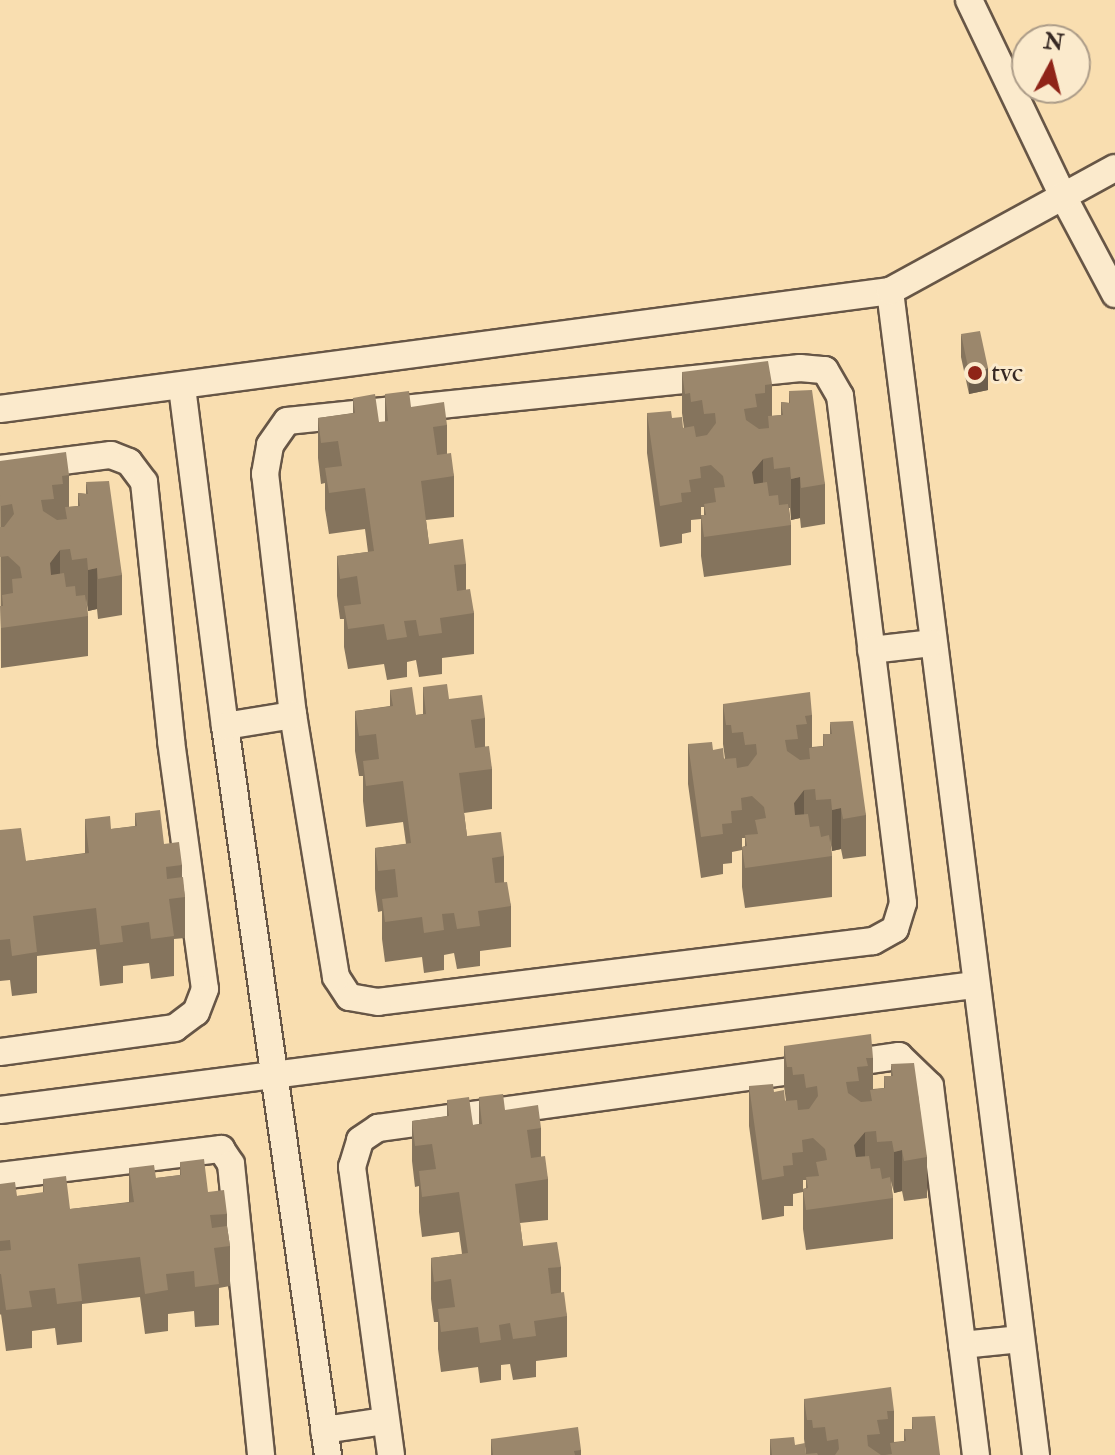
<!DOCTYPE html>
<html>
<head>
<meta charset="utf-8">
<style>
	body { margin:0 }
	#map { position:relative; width:1115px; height:1455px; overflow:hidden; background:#f9deb0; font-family:"IM FELL Double Pica",serif }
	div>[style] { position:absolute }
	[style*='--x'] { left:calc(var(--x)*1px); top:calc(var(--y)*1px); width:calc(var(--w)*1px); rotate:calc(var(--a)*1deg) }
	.roads { filter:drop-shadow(2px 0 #675646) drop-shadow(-2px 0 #675646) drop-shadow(0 2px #675646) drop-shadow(0 -2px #675646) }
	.street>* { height:26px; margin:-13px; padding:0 13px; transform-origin:13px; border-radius:13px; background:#fbeacc }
	.wall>* { inset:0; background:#85745d }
	.shaded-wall>* { inset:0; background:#6c5e4c }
	.building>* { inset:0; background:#9b876c }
	.dots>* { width:22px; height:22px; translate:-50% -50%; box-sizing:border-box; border:4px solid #fbeacc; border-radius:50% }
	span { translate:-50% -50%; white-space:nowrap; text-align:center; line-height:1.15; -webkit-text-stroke:6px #fbeacc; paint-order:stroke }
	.poi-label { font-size:28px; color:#362823 }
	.left { translate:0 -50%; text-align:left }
	.north { position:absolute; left:1011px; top:24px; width:80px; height:80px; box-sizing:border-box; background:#fbeacc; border:2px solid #ac9c88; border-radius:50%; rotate:7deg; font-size:22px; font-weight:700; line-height:32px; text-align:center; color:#362823 }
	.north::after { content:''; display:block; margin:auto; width:28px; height:36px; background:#8f2418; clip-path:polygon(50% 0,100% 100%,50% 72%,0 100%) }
</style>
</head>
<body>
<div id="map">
	<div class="roads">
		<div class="street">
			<div style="--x:969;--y:0;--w:217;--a:64.4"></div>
			<div style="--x:1063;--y:196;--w:111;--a:62"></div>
			<div style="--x:890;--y:291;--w:1173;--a:82.85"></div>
			<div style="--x:800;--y:368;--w:25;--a:5"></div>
			<div style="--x:825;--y:370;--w:30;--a:60"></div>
			<div style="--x:840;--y:396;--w:511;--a:82.92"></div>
			<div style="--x:903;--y:903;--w:27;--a:107"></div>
			<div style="--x:895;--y:929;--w:25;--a:151"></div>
			<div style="--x:873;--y:941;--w:499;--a:173"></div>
			<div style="--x:378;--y:1002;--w:29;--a:-170"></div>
			<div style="--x:349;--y:997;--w:24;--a:-123"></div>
			<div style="--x:336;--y:977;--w:266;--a:-99.3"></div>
			<div style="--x:293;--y:715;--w:243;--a:-96.6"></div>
			<div style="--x:265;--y:474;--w:29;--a:-80"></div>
			<div style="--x:270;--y:445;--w:29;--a:-55"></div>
			<div style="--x:287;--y:421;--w:516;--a:-5.9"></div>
			<div style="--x:182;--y:387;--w:342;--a:82.8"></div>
			<div style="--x:225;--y:726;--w:736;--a:81.96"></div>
			<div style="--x:0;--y:409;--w:898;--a:-7.55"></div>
			<div style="--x:890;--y:291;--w:256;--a:-28.7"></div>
			<div style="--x:0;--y:469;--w:112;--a:-7.2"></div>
			<div style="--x:111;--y:455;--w:19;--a:21"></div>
			<div style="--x:129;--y:462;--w:25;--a:53"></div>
			<div style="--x:144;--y:482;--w:260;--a:84"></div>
			<div style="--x:171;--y:741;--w:250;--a:82.2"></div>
			<div style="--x:205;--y:989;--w:25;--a:111"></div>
			<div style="--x:196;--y:1012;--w:26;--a:143"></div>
			<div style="--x:175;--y:1028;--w:177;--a:172.2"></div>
			<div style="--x:871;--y:650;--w:61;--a:-6.5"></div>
			<div style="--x:225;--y:726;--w:69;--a:-9.2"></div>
			<div style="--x:0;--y:1110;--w:983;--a:-7.31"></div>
			<div style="--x:0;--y:1176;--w:223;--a:-7"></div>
			<div style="--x:221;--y:1149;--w:18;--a:56"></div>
			<div style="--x:231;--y:1164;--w:293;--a:84.1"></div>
			<div style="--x:962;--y:1345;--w:59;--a:-5.8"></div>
			<div style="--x:324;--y:1430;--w:62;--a:-8.4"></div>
			<div style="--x:391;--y:1455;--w:291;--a:-97.7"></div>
			<div style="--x:352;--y:1167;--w:28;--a:-73"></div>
			<div style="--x:360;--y:1140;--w:22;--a:-34"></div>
			<div style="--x:378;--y:1128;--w:526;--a:-7.87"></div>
			<div style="--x:899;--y:1056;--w:43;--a:44.1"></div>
			<div style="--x:930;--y:1086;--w:372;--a:82.9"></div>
		</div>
	</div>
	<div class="wall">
		<div style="clip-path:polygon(961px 334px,988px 390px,969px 394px,961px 357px)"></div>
		<div style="clip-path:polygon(evenodd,682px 372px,772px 384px,772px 416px,781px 415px,781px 402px,789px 403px,789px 391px,825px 484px,825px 524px,801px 528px,800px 518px,791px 520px,790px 508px,789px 508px,791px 525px,791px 565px,704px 577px,701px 556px,701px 519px,691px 520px,691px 532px,682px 534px,682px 543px,660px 547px,647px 453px,647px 413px,684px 428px,682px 413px,682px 372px,701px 507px,704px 507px,704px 515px,701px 515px,701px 507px)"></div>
		<div style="clip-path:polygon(385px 394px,447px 425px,447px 454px,454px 476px,454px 517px,426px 520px,429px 544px,466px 564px,466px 590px,474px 613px,474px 654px,442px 658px,442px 674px,419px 677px,416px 660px,407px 662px,407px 677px,387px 680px,384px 664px,348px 669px,344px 647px,344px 619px,340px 619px,337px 596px,337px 556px,368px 552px,365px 529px,329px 534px,325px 509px,325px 483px,321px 484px,318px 458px,318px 418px,353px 413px,353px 398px,379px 422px,385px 422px)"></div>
		<div style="clip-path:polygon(0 461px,69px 475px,69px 507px,78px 506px,78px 493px,86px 494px,86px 482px,122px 575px,122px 615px,98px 619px,97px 609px,88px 611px,86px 599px,88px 616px,88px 656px,1px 668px)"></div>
		<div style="clip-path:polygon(423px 687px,485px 718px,485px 746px,492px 769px,492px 809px,464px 813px,467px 836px,504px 856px,504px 882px,511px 906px,511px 947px,480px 951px,480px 966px,457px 969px,454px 953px,444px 955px,444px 970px,424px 973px,422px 957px,385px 962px,382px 939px,382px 911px,378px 912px,375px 889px,375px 848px,406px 844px,403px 822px,366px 827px,363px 801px,363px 776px,359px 776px,355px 751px,355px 711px,390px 706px,390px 690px,416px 715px,423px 714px)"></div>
		<div style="clip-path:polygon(evenodd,723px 704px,812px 715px,812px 747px,823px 746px,823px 734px,830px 734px,830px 722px,866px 815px,866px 856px,843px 859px,841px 849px,832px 851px,830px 839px,832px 856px,832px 897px,745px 908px,742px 887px,742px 850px,732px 852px,732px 863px,723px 864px,723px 874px,701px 878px,688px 784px,688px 744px,713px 750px,725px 759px,723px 744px,723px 704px,742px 838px,745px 838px,745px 846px,742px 847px,742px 838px)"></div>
		<div style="clip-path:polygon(135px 813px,182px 865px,182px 877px,185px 897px,185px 938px,174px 939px,174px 976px,151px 979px,149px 963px,123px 966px,123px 983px,100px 986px,96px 949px,37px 956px,37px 993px,12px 996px,10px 980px,0 981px,0 830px,26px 861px,85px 853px,85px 819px,111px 829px,135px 826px)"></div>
		<div style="clip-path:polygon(evenodd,784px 1046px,873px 1058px,873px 1089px,884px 1088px,884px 1076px,891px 1076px,891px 1064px,927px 1157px,927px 1198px,904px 1201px,902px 1191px,894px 1193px,891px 1181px,893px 1198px,893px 1239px,806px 1250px,803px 1229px,803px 1192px,793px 1194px,793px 1206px,784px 1206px,784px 1216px,762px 1220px,749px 1126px,749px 1086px,774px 1092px,786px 1101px,784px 1086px,784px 1046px,803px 1180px,806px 1180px,806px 1188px,803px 1189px,803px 1180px)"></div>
		<div style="clip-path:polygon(479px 1097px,541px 1128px,541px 1157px,548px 1179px,548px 1220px,520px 1223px,523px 1246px,561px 1267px,561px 1292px,567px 1316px,567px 1357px,536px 1361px,536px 1377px,513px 1380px,510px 1364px,501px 1365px,501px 1380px,480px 1383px,478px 1367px,441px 1372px,438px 1349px,438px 1322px,434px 1322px,431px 1299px,431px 1258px,462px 1254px,459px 1232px,422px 1237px,419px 1212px,419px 1186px,415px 1187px,412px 1161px,412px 1121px,447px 1116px,447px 1100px,473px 1125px,479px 1124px)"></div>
		<div style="clip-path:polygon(180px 1162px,227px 1214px,227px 1226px,230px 1246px,230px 1286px,219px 1288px,219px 1325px,195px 1327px,194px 1311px,168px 1314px,168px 1331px,145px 1334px,140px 1297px,82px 1304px,82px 1342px,57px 1345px,55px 1328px,32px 1331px,32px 1348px,6px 1351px,1px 1314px,0 1315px,0 1184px,17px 1196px,43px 1193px,43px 1179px,70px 1209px,129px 1202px,129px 1168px,156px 1178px,180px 1175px)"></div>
		<div style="clip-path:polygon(804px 1399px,894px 1411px,894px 1442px,904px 1441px,904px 1429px,912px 1429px,912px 1417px,940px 1455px,770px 1455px,770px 1439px,795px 1445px,806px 1454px,804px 1439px)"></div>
		<div style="clip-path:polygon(491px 1439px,581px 1450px,581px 1455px,491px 1455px)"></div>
	</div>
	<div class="shaded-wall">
		<div style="clip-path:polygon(988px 368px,988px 390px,969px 394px,969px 372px)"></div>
		<div style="clip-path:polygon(763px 459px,763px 499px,752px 512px,752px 472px)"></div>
		<div style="clip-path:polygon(800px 477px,800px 518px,791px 520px,791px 479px)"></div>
		<div style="clip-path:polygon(60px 550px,60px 590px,50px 603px,50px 563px)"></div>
		<div style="clip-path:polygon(97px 568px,97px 609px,88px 611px,88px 570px)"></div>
		<div style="clip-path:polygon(804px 790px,804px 831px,794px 844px,794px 803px)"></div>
		<div style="clip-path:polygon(841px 808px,841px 849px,832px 851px,832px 810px)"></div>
		<div style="clip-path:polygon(865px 1132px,865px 1173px,854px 1186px,854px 1145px)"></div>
		<div style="clip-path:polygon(902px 1150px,902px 1191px,894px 1193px,894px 1152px)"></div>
	</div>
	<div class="building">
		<div style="clip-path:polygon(980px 331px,988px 368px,969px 372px,961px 334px)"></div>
		<div style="clip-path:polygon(768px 361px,772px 384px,765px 385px,765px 393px,755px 394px,757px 407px,744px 409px,746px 420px,759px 429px,769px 428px,768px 416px,783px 415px,781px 402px,790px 403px,789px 391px,812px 390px,825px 484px,801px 488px,800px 477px,791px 479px,790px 467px,774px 469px,773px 457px,763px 459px,752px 472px,754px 484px,767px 482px,769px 496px,778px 495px,779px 505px,788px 504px,791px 525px,704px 537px,701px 515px,706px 515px,704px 504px,716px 502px,714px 488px,725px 487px,723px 476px,711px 465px,700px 467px,701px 478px,689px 480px,691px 492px,681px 493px,682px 502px,660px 506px,647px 413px,671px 411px,672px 418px,682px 417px,683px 428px,694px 426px,696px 437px,707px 435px,716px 423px,715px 413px,704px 414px,702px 400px,691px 402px,690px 393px,685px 394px,682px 372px)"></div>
		<div style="clip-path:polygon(409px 391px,411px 407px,444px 402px,447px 425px,433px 427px,437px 455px,451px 453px,454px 476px,421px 481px,429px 544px,463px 539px,466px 564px,454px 565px,457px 591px,470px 589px,474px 613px,440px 618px,442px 633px,419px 636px,416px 620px,404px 621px,407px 637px,387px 640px,384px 624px,348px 629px,344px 606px,361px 604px,357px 576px,340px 579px,337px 556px,374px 551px,365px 488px,329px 493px,325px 468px,342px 466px,338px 441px,321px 443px,318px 418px,355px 413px,353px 398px,375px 394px,379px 422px,388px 421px,385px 394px)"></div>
		<div style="clip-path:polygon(66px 452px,69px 475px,62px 476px,63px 484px,52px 485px,54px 499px,41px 500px,43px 511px,57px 520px,67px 519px,65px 507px,80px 506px,78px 493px,88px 494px,86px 482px,109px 481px,122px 575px,98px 579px,97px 568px,88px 570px,87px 558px,72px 560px,70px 549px,60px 550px,50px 563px,51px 575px,64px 573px,66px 587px,75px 586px,76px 596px,85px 595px,88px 616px,1px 628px,0 606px,3px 606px,2px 595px,13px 593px,12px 579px,22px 578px,20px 567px,8px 556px,0 557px,0 527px,4px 527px,14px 514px,12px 504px,1px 506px,0 495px,0 461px)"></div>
		<div style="clip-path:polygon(447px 684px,449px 699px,482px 695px,485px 718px,471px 720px,475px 748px,489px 746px,492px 769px,459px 773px,467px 836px,501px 832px,504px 856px,492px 858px,495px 883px,507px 882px,511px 906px,478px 911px,480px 926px,457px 929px,454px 913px,442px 914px,444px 930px,424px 933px,422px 917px,385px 922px,382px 899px,398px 897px,395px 869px,378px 871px,375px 848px,411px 843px,403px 781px,366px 786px,363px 761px,379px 759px,376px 734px,359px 736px,355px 711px,393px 706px,390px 690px,412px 687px,416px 715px,426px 714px,423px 687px)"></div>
		<div style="clip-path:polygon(810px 692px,812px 715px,805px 716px,807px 724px,796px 725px,798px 739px,785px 740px,787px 751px,800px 760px,810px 759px,809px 748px,824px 746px,823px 734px,832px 734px,830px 722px,853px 721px,866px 815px,843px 819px,841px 808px,832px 810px,831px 799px,816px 800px,815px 789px,804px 790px,794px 803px,795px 815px,808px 814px,810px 827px,819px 826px,821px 837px,829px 835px,832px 856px,745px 868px,742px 847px,747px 846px,745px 835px,758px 834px,755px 820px,766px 818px,764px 807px,752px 796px,741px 798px,742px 810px,731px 811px,732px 823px,722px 824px,723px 834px,701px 837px,688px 744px,712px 742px,713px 750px,723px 748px,724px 759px,736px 758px,737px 768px,748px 766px,757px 754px,756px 744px,745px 745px,743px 732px,732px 733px,731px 725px,726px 725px,723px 704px)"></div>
		<div style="clip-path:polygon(160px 810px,164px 844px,179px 842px,182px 865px,166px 867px,167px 879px,183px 877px,185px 897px,169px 899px,174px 936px,151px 939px,149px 922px,121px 926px,123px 942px,100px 945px,96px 908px,33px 916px,37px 952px,12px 956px,10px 939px,0 940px,0 830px,21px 828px,26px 861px,89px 853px,85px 819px,110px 816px,111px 829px,137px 826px,135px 813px)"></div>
		<div style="clip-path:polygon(871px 1034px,873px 1058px,866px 1058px,868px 1066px,857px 1067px,859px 1081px,846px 1082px,848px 1093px,861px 1102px,872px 1101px,870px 1090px,885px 1088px,884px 1076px,893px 1076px,891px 1064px,914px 1063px,927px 1157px,904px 1161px,902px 1150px,894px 1152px,892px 1141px,877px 1142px,876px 1131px,865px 1132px,854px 1145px,856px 1157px,869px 1156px,871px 1169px,880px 1168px,882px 1179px,890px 1177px,893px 1198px,806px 1210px,803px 1189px,808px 1188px,806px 1177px,819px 1176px,816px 1162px,827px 1160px,825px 1149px,813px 1138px,802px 1140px,803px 1152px,792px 1153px,793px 1165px,783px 1166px,784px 1176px,762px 1180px,749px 1086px,773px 1084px,774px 1092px,784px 1090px,785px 1101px,797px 1100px,798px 1110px,809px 1109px,818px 1096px,817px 1086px,806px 1088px,804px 1074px,793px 1075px,792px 1067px,787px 1067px,784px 1046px)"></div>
		<div style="clip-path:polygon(503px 1094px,505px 1110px,538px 1105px,541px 1128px,527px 1130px,531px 1158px,545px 1156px,548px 1179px,515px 1184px,523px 1246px,557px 1242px,561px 1267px,548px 1268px,551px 1294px,564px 1292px,567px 1316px,534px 1321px,536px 1336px,513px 1339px,510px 1323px,499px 1325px,501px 1340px,480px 1343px,478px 1327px,441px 1332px,438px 1309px,455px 1307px,451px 1279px,434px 1282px,431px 1258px,468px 1253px,459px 1192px,422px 1197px,419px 1171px,436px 1169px,432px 1144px,415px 1146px,412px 1121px,449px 1116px,447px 1100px,469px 1097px,473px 1125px,482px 1124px,479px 1097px)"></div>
		<div style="clip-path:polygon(204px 1159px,208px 1192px,224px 1190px,227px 1214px,210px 1215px,212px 1228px,227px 1226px,230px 1246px,214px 1248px,219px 1284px,195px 1287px,194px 1271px,166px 1274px,168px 1290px,145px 1294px,140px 1257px,78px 1264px,82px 1301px,57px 1304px,55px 1288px,29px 1291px,32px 1307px,6px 1310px,1px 1274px,0 1274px,0 1251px,11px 1250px,10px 1240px,0 1241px,0 1184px,15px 1182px,17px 1196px,44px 1192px,43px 1179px,66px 1176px,70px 1209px,134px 1202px,129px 1168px,154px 1165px,156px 1178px,181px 1175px,180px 1162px)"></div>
		<div style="clip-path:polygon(891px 1387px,894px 1411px,887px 1411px,888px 1419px,877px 1420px,880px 1434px,867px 1435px,868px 1446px,881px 1455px,835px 1455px,839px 1449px,838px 1439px,827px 1441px,825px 1427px,813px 1428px,812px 1420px,807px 1420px,804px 1399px)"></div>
		<div style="clip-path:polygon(935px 1416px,940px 1455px,885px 1455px,892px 1454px,890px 1443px,906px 1441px,904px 1429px,913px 1429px,912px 1417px)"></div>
		<div style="clip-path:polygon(578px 1427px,581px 1450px,574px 1451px,575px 1455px,493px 1455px,491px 1439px)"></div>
		<div style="clip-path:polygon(794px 1437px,795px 1445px,805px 1443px,806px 1454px,817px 1453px,818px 1455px,772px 1455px,770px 1439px)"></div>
	</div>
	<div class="dots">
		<div style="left:975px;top:373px;background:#8f2418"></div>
	</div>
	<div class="poi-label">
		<span class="left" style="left:991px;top:373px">tvc</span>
	</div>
	<div class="north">N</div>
</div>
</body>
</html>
